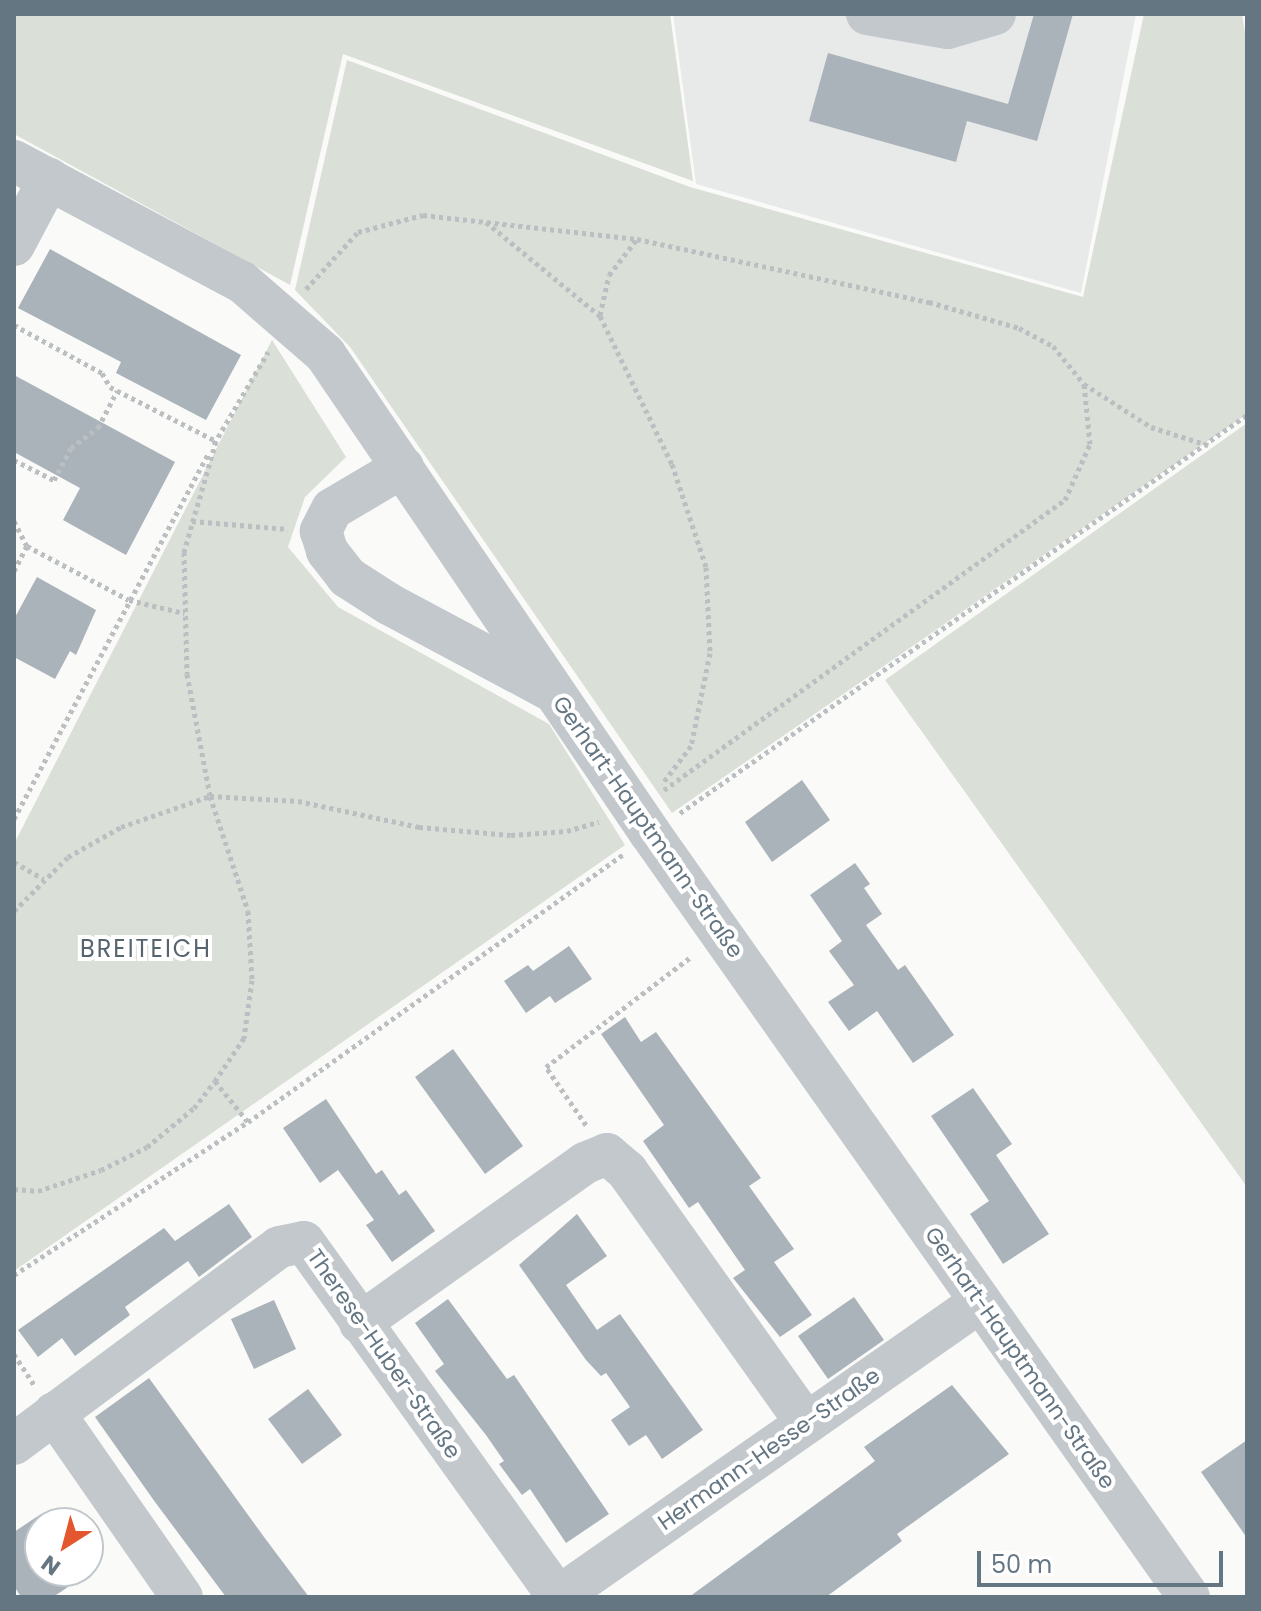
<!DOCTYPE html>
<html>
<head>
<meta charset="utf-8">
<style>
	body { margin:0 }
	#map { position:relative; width:1261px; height:1611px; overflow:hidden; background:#fafaf8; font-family:Poppins,sans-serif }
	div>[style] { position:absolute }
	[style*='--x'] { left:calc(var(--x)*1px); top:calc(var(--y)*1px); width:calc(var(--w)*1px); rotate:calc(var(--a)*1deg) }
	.built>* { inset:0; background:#e8e9e9 }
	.green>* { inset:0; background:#dadfd7 }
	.building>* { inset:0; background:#aab3b9 }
	.path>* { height:5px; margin-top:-2.5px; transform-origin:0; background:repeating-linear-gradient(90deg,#bbbfc2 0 4px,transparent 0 8px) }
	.minor>* { height:42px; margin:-21px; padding:0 21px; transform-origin:21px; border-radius:21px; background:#c3c8cc }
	span { translate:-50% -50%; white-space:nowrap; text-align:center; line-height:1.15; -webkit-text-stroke:8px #fff; paint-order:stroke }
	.street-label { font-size:22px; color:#657683 }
	.neighbourhood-label { font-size:24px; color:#57646e; letter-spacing:2px }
	.frame { position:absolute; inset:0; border:16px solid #657683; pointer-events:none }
	.north { position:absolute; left:24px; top:1507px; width:80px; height:80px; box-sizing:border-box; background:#fff; border:2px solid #c1c8cd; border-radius:50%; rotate:216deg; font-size:22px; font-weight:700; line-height:32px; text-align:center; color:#657683 }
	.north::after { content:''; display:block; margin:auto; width:28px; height:36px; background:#e4572e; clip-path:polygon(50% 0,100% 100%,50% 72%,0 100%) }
	.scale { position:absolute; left:977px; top:1551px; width:246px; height:36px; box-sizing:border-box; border:4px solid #657683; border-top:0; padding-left:10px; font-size:24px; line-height:28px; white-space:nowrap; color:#657683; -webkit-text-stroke:6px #fff; paint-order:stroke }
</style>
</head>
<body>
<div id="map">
	<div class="built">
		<div style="clip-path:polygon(673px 14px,1136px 14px,1081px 293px,696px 184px)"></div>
	</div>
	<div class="green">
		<div style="clip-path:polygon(14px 14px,670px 14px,693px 181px,343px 54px,290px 285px,14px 134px)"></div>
		<div style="clip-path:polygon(1144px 14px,1242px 14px,1247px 45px,1247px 414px,672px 813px,350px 347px,295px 290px,347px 60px,690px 187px,1083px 297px)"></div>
		<div style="clip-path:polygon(272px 340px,346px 457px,305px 497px,288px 547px,338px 607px,549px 724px,625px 845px,14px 1271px,14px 844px)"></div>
		<div style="clip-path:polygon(1247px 423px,1247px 1187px,885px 680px)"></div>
	</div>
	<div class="building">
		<div style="clip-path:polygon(1034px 14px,1073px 14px,1037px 141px,967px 121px,956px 162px,809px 121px,828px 53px,1008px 104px)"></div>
		<div style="clip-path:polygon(50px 249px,241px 355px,206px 420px,116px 373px,121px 362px,18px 308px)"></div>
		<div style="clip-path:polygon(14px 375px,175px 462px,126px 555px,63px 520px,80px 488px,14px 452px)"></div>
		<div style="clip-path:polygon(37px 577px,96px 610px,76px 655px,70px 651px,55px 679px,14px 657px,14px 619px)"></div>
		<div style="clip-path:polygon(802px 780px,830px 820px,772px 862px,745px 822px)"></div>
		<div style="clip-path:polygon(855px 863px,870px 884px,864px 888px,882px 914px,866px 925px,898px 970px,905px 965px,954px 1035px,913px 1063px,877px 1011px,849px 1031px,828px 1002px,854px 985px,829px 951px,842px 941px,810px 895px)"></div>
		<div style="clip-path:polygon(569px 946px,592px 979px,555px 1003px,550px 996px,526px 1013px,504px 981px,528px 965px,533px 971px)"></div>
		<div style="clip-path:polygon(625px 1017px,641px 1042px,656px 1032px,761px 1178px,749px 1186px,794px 1249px,774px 1262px,812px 1315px,780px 1337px,733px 1278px,745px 1270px,698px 1202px,689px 1208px,643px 1141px,664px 1125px,601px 1034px)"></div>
		<div style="clip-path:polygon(453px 1049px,523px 1146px,485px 1174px,415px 1077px)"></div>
		<div style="clip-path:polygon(973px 1088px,1012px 1144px,996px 1155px,1049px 1234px,1003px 1264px,970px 1214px,989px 1201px,931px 1116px)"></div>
		<div style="clip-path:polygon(326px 1099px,376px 1174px,382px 1170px,399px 1195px,406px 1190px,435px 1231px,392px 1262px,366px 1225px,374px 1220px,338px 1170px,320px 1183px,283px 1128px)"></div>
		<div style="clip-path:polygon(229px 1204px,252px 1237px,199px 1277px,188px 1261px,125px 1307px,130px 1315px,75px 1356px,62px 1338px,38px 1357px,18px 1330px,164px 1228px,175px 1241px)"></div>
		<div style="clip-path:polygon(577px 1214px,607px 1256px,566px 1285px,597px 1330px,620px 1314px,703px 1430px,662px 1459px,646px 1435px,629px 1446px,611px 1420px,630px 1407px,606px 1373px,601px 1376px,586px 1360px,519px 1265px)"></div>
		<div style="clip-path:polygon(854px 1297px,884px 1340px,828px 1379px,798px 1336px)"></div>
		<div style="clip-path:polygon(448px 1299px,507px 1379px,514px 1375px,609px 1514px,566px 1543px,530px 1489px,522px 1495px,499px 1464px,504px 1461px,486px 1435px,435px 1371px,444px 1364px,415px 1323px)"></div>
		<div style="clip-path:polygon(274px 1300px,296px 1349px,254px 1369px,231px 1319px)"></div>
		<div style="clip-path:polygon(149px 1378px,264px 1537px,309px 1597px,226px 1597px,155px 1502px,95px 1417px)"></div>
		<div style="clip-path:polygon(952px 1385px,1009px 1454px,897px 1534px,902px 1541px,826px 1597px,689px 1597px,875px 1461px,864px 1447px)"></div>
		<div style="clip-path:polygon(308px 1389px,342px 1435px,302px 1464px,268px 1419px)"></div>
		<div style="clip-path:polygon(1247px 1440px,1247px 1538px,1201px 1472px)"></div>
		<div style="clip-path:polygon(41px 1514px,47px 1523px,40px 1523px,40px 1571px,79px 1571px,83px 1577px,53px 1597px,21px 1597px,14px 1586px,14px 1532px)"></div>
	</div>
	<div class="path">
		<div style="--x:486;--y:222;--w:148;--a:39.5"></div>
		<div style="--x:600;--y:316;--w:165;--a:64.1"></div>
		<div style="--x:672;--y:464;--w:108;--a:71.7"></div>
		<div style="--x:706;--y:567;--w:86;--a:87.3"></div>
		<div style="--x:710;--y:653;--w:95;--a:101.5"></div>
		<div style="--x:691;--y:746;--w:48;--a:127.3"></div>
		<div style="--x:306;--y:289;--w:77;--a:-47.6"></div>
		<div style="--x:358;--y:232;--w:67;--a:-14.7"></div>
		<div style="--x:423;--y:215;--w:215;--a:6.4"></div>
		<div style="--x:637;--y:239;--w:299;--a:12.2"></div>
		<div style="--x:929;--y:302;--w:94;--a:16.1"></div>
		<div style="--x:1019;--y:328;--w:38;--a:28"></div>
		<div style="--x:1053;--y:346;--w:49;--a:50.8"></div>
		<div style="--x:1084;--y:384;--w:80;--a:32.7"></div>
		<div style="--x:1151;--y:427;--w:60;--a:17.5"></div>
		<div style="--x:600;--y:315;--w:41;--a:-77.3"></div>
		<div style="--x:609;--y:275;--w:46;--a:-52.1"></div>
		<div style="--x:14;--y:325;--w:100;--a:28.6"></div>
		<div style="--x:102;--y:373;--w:16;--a:60"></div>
		<div style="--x:110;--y:387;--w:119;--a:27"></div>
		<div style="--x:216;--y:441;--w:116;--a:106.1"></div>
		<div style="--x:184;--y:552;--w:122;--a:88.6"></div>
		<div style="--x:187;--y:674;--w:124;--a:79.3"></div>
		<div style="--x:210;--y:796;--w:88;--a:3.3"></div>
		<div style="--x:298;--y:801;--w:124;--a:12.1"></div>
		<div style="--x:419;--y:827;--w:92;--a:5"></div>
		<div style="--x:511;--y:835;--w:56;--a:-4.1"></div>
		<div style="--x:567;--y:831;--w:33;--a:-16"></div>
		<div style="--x:214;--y:444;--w:107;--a:-59.6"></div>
		<div style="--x:14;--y:460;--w:45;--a:26.6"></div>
		<div style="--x:54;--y:480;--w:36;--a:-62"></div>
		<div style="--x:71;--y:448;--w:34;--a:-37"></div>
		<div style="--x:98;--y:428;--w:42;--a:-62.8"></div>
		<div style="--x:14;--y:521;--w:28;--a:63"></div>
		<div style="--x:27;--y:546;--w:115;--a:27.9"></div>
		<div style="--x:129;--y:600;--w:57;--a:13.3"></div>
		<div style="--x:192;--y:521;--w:96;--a:4.8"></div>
		<div style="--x:14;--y:571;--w:28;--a:-63"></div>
		<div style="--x:664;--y:790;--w:495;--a:-35.9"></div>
		<div style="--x:1065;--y:500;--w:61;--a:-65.9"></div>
		<div style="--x:1090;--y:444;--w:60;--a:-95.7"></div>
		<div style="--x:680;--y:813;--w:693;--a:-35.07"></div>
		<div style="--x:14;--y:819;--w:415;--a:-62"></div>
		<div style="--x:14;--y:862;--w:34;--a:30"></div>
		<div style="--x:14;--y:911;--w:76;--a:-45"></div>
		<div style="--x:68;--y:857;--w:61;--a:-29.5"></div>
		<div style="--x:121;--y:827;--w:94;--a:-19.2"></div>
		<div style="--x:210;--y:796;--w:121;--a:71.7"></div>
		<div style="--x:248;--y:911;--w:69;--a:86.7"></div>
		<div style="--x:252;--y:980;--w:59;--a:97.9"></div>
		<div style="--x:244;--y:1038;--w:52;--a:124"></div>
		<div style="--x:586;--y:1125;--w:70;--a:-124.6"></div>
		<div style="--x:546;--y:1067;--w:183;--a:-37.2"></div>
		<div style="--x:14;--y:1189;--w:24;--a:5"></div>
		<div style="--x:38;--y:1191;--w:66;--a:-18.4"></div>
		<div style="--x:101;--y:1170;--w:51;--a:-26.6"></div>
		<div style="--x:147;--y:1147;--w:61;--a:-39.7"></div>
		<div style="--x:194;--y:1108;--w:34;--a:-52"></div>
		<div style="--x:215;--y:1081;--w:53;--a:51.2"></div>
		<div style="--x:248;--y:1122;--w:462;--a:-35.5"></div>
		<div style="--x:14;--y:1275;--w:280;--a:-33.2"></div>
		<div style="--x:14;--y:1354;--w:38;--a:57"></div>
	</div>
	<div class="minor">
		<div style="--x:867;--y:14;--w:82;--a:9.8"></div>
		<div style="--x:948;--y:28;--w:49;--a:-16.6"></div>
		<div style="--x:14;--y:161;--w:258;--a:28"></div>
		<div style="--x:242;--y:282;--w:110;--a:40.9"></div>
		<div style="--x:325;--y:354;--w:579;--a:55.84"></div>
		<div style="--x:650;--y:833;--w:935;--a:54.8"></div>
		<div style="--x:14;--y:245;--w:75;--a:-62.1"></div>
		<div style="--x:403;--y:467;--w:82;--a:149.4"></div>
		<div style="--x:332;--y:509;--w:25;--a:117"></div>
		<div style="--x:321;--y:531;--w:21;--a:73"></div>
		<div style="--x:327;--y:551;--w:33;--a:52"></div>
		<div style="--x:347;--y:577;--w:50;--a:32.7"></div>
		<div style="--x:389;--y:604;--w:183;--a:28.1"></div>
		<div style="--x:360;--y:1323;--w:276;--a:-35.4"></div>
		<div style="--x:585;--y:1163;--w:24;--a:-22"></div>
		<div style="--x:607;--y:1154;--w:26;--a:40"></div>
		<div style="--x:627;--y:1171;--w:309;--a:54.6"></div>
		<div style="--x:54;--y:1413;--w:224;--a:55.2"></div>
		<div style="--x:14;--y:1444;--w:330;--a:-36.6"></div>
		<div style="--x:279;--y:1247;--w:25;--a:-11"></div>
		<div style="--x:304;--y:1242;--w:437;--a:54.4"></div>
		<div style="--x:558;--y:1597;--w:515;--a:-34.96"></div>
	</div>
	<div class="street-label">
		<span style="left:648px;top:827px;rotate:55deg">Gerhart-Hauptmann-Straße</span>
		<span style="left:384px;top:1354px;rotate:55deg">Therese-Huber-Straße</span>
		<span style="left:1020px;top:1358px;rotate:55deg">Gerhart-Hauptmann-Straße</span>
		<span style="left:769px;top:1449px;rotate:-35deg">Hermann-Hesse-Straße</span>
	</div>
	<div class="neighbourhood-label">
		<span style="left:146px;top:949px">BREITEICH</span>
	</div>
	<div class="frame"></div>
	<div class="north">N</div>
	<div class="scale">50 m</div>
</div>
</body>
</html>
